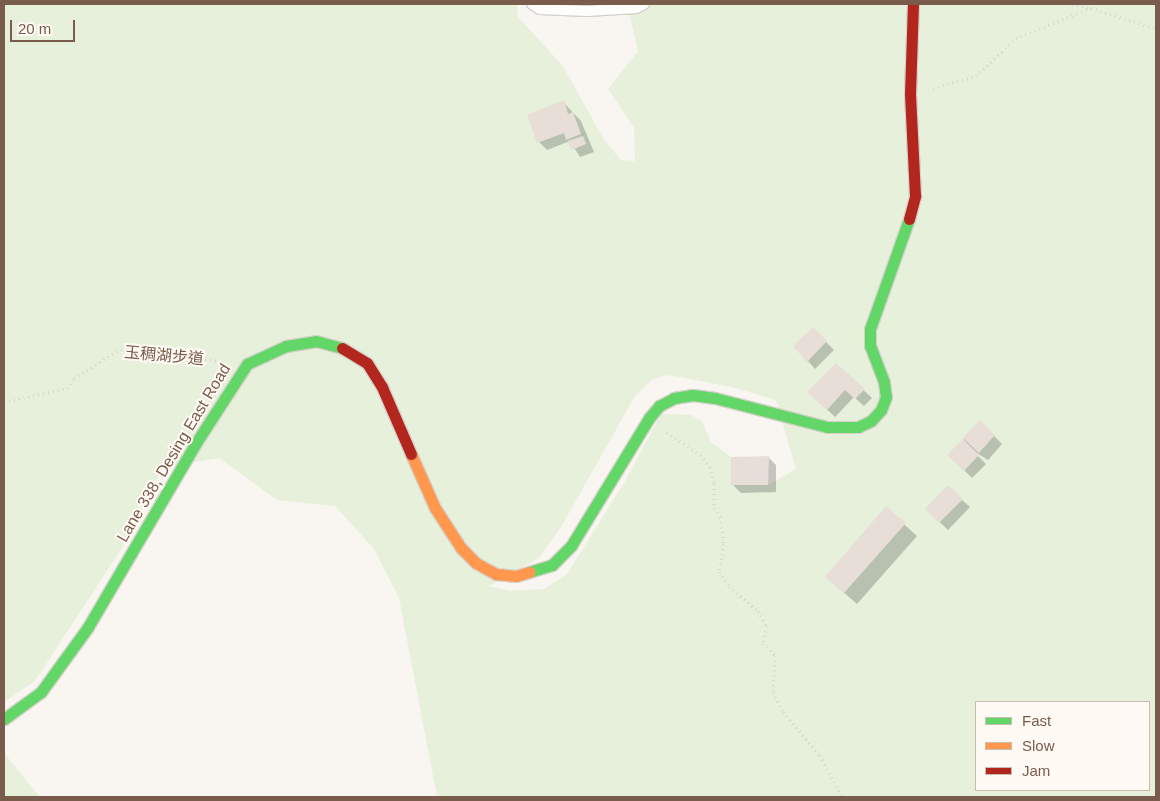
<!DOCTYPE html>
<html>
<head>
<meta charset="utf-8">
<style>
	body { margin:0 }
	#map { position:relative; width:1160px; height:801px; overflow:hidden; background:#f9f5f0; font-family:Arial,"Noto Sans TC",sans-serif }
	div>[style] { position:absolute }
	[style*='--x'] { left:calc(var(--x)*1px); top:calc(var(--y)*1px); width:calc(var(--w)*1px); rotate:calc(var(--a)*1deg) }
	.green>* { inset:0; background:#e7f0db }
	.shadow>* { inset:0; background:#0003 }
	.building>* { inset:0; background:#e6ded7 }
	.path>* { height:3px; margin-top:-1.5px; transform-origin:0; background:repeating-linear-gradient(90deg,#dcd5d0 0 1px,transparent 0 5px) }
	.roads { filter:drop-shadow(1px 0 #d7d1cb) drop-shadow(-1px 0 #d7d1cb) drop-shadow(0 1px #d7d1cb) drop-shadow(0 -1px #d7d1cb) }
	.lane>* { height:10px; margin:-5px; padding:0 5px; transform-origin:5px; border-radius:5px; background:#fefefd }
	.fast>* { height:11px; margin:-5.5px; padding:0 5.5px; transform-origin:5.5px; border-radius:5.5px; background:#63d668 }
	.slow>* { height:11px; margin:-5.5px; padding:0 5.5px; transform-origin:5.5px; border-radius:5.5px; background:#ff974d }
	.jam>* { height:11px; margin:-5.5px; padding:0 5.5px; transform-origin:5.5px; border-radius:5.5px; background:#b3261e }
	span { translate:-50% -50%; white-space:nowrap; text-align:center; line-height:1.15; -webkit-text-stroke:4px #fffaf3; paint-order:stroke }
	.street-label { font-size:16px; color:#7a5c4d }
	.frame { position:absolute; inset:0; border:5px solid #7a5c4d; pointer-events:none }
	.legend { position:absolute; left:975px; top:701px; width:175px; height:90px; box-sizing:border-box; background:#fffaf3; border:1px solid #cabbb1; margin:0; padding:6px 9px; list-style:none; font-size:15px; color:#7a5c4d }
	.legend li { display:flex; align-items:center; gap:10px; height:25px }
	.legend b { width:25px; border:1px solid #cabbb1 }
	.scale { position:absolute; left:10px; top:20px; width:65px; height:22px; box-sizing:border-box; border:2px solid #7a5c4d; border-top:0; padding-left:6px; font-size:15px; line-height:18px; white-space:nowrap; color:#7a5c4d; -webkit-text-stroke:4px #fffaf3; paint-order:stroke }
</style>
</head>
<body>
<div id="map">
	<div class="green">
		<div style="clip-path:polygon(evenodd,4px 4px,517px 4px,518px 17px,563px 66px,604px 140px,621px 160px,635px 161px,634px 128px,608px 89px,638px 51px,627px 4px,1156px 4px,1156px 797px,437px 797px,399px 598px,374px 549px,335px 506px,277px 500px,219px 458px,163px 467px,122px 548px,35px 681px,4px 702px,4px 4px,669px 375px,732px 387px,776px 400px,796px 469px,768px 485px,732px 485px,731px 457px,711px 442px,702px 421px,691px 415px,661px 414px,624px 483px,567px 574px,544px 589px,510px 591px,489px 586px,539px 558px,561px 527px,635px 396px,653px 379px,669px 375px,4px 4px,976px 702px,1149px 702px,1149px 790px,976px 790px,976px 702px)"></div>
		<div style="clip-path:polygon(4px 753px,40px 797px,4px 797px)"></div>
	</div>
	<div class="shadow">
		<div style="clip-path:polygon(563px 102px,581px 121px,594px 152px,580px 157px,570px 141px,547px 150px,539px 142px,528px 115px)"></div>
		<div style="clip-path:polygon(813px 329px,834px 350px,815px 369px,808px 361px)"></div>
		<div style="clip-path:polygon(836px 365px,872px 398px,864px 406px,854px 397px,835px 417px,817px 400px)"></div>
		<div style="clip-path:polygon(980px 422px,1002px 444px,988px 460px,972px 450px,986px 464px,972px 478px,949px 455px)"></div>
		<div style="clip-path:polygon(768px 457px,776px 465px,776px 492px,741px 493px,733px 485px)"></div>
		<div style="clip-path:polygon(962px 500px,970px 507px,948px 530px,926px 509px)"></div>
		<div style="clip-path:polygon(886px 508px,917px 536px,857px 604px,826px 577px)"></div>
	</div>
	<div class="building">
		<div style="clip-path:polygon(564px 100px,568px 114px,573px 112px,581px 134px,566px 140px,564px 133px,537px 143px,527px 115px)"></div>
		<div style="clip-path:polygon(583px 136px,586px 144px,571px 150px,568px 141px)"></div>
		<div style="clip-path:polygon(813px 327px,827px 341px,807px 362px,793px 346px)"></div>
		<div style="clip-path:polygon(836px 363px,865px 389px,855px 399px,845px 390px,827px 410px,807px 392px)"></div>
		<div style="clip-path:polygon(980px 420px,995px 435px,979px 453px,963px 438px)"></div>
		<div style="clip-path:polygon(963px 439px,979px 455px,964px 471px,947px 455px)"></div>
		<div style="clip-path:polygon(769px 456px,768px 485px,731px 485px,731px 457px)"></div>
		<div style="clip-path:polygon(948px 485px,963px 499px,939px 523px,925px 509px)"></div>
		<div style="clip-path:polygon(886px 506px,906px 523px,844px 593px,825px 577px)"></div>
	</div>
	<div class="path">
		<div style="--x:1072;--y:4;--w:19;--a:12"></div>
		<div style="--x:1156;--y:87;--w:5;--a:90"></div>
		<div style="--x:933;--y:88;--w:45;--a:-15.6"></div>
		<div style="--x:976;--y:76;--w:55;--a:-43.5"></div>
		<div style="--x:1016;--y:38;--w:81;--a:-21.8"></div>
		<div style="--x:1091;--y:8;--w:68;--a:17.9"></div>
		<div style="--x:4;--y:402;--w:65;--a:-12.5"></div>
		<div style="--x:67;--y:388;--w:12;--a:-55"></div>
		<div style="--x:74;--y:378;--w:55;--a:-31.7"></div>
		<div style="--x:121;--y:349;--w:100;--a:6.9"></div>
		<div style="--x:667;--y:432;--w:40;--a:34.9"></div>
		<div style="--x:700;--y:455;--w:16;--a:50"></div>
		<div style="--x:710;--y:467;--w:16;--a:76"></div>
		<div style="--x:714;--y:483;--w:25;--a:90"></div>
		<div style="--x:714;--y:508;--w:11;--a:56"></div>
		<div style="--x:720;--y:517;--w:27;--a:82"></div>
		<div style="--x:724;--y:544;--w:28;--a:100"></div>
		<div style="--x:719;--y:572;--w:17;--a:54"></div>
		<div style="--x:729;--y:586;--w:38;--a:41"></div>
		<div style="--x:758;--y:611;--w:17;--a:59"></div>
		<div style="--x:767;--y:626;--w:17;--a:103"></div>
		<div style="--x:763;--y:643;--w:17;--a:45"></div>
		<div style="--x:775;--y:655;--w:37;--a:93"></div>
		<div style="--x:773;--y:692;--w:22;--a:63"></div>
		<div style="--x:783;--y:712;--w:57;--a:49.3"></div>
		<div style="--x:820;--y:755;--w:47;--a:62.4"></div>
	</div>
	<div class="roads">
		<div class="lane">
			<div style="--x:532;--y:4;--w:9;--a:32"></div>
			<div style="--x:540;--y:9;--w:47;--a:2.4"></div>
			<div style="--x:587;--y:11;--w:49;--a:-3.5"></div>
			<div style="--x:636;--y:8;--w:9;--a:-27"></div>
		</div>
		<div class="fast">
			<div style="--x:529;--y:572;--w:24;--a:-17"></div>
			<div style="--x:552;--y:565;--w:27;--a:-45"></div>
			<div style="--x:571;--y:546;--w:150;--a:-58.6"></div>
			<div style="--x:649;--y:418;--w:16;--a:-50"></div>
			<div style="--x:659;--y:406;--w:17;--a:-28"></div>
			<div style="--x:674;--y:398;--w:19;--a:-9"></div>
			<div style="--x:693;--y:395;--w:22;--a:8"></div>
			<div style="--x:715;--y:398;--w:116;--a:14.5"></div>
			<div style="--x:827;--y:427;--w:31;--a:0"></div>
			<div style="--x:858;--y:427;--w:14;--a:-25"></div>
			<div style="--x:871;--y:421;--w:15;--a:-48"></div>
			<div style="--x:881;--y:410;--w:14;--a:-69"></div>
			<div style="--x:886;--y:397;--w:15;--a:-98"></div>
			<div style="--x:884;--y:382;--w:39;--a:-111"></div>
			<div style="--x:870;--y:346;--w:17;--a:-90"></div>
			<div style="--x:870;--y:329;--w:117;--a:-70.5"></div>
			<div style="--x:4;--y:719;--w:46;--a:-36.1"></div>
			<div style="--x:41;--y:692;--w:80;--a:-54.1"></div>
			<div style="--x:88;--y:627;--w:210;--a:-59.6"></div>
			<div style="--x:194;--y:446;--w:98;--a:-57.1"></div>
			<div style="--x:247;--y:364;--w:43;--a:-24.8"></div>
			<div style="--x:286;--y:346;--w:30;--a:-9"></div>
			<div style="--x:316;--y:341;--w:27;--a:15"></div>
		</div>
		<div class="slow">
			<div style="--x:411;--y:454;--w:59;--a:66"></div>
			<div style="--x:435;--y:508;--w:48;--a:57"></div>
			<div style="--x:461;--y:548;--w:21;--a:45"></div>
			<div style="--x:476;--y:563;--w:23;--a:29"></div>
			<div style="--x:496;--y:574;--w:20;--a:6"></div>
			<div style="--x:516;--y:576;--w:14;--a:-17"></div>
		</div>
		<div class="jam">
			<div style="--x:909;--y:219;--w:24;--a:-75"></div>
			<div style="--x:915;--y:196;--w:102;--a:-92.8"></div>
			<div style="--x:910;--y:94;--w:90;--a:-88.1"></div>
			<div style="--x:342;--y:348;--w:29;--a:31"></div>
			<div style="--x:367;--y:363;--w:28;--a:58"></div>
			<div style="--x:382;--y:387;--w:73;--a:66.6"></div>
		</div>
	</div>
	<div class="street-label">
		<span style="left:164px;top:356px;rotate:5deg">玉稠湖步道</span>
		<span style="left:174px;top:453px;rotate:-59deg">Lane 338, Desing East Road</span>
	</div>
	<div class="frame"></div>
	<ul class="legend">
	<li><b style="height:6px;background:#63d668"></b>Fast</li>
	<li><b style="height:6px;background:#ff974d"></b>Slow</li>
	<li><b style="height:6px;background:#b3261e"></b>Jam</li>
	</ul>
	<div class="scale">20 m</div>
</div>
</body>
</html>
